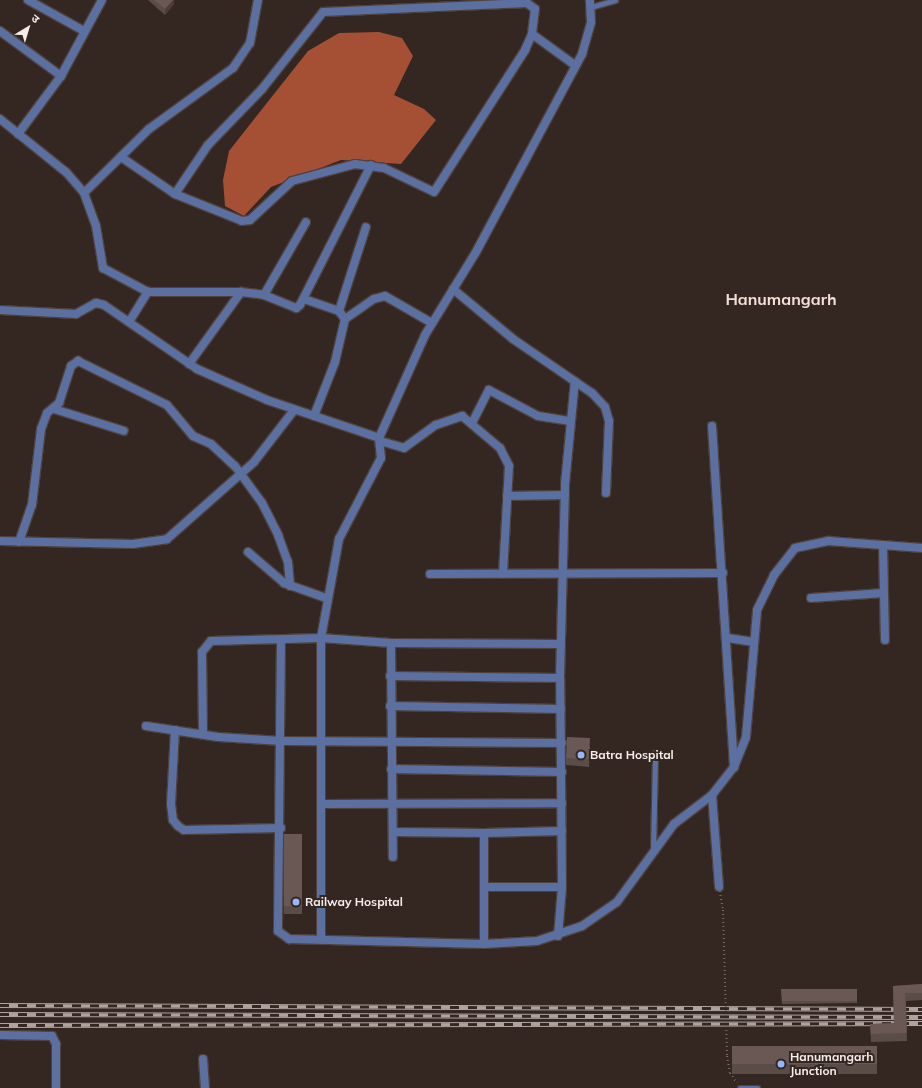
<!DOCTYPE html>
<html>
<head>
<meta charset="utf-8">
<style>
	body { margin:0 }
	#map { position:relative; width:922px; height:1088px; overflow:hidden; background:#342621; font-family:Mulish,"Noto Sans Devanagari",sans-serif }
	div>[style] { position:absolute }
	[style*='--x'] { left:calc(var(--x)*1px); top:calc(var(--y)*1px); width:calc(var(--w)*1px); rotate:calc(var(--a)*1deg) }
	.water>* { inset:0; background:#a55035 }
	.path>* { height:2px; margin-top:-1px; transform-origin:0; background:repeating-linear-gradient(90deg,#786b67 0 1px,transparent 0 4px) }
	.roads { filter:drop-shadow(1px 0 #4f423d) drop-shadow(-1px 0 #4f423d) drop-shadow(0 1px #4f423d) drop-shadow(0 -1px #4f423d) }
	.lane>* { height:4.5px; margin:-2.25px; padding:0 2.25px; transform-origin:2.25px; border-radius:2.25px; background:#5b6fa0 }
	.street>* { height:8px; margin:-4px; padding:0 4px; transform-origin:4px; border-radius:4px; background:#5b6fa0 }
	.rail>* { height:4.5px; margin-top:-2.25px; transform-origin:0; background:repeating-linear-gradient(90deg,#342621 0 9px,#aea39f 0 18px); box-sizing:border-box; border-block:1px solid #aea39f }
	.path-bridge>* { height:2px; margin-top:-1px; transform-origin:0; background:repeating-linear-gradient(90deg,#786b67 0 1px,transparent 0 4px) }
	.wall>* { inset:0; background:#5a4c47 }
	.shaded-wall>* { inset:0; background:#4a3e3a }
	.building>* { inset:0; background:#695853 }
	.dots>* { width:11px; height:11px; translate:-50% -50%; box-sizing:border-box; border:2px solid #342621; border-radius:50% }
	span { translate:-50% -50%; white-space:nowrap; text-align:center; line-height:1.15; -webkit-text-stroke:4px #342621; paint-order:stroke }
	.poi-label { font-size:12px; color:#f6ece9; font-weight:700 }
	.left { translate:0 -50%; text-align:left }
	.district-label { font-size:16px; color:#f3ded8; font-weight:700 }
	.north { position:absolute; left:8px; top:8px; width:40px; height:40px; -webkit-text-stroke:3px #342621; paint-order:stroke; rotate:38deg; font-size:11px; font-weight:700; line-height:16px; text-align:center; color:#f6ece9 }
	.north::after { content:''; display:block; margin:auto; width:14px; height:18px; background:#f6ece9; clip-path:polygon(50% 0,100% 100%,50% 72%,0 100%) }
</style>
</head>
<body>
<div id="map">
	<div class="water">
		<div style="clip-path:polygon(379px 32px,402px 38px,413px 56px,394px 95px,424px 109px,436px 120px,401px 164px,341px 160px,271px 187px,244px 216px,225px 206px,223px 180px,229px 151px,308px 51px,339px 33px)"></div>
	</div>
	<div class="path">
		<div style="--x:727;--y:1056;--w:17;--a:80"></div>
		<div style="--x:730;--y:1073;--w:12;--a:55"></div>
	</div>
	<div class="roads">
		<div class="lane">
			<div style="--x:591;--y:7;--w:25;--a:-16"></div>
			<div style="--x:653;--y:852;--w:99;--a:-88.8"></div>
			<div style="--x:740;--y:1088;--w:18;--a:0"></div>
		</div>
		<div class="street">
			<div style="--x:28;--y:0;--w:64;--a:29"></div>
			<div style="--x:0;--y:31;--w:76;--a:36.4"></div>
			<div style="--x:0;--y:119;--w:85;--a:38.8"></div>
			<div style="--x:66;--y:172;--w:28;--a:49"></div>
			<div style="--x:84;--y:193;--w:35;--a:70"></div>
			<div style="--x:96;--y:226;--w:43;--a:80.5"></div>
			<div style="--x:103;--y:268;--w:51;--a:28.1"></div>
			<div style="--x:18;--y:134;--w:72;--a:-53.4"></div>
			<div style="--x:61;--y:76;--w:86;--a:-61.7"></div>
			<div style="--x:121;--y:157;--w:65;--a:34.4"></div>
			<div style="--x:175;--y:194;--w:72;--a:21.9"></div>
			<div style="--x:242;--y:221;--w:8;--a:-7"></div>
			<div style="--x:250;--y:220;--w:57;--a:-42.9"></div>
			<div style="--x:292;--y:181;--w:65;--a:-15.1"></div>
			<div style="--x:355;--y:164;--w:29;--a:8"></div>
			<div style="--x:384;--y:168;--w:55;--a:25.6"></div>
			<div style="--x:434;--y:192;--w:169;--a:-57.3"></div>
			<div style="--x:525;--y:50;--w:17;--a:-66"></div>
			<div style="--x:84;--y:193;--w:91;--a:-44.6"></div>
			<div style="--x:149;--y:129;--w:104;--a:-36"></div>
			<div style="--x:233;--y:68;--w:30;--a:-56"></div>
			<div style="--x:250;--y:43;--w:44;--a:-79.5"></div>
			<div style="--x:175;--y:194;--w:59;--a:-56"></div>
			<div style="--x:208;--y:145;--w:78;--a:-46"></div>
			<div style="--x:262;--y:89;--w:98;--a:-51.6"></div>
			<div style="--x:323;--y:12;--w:204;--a:-2.5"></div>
			<div style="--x:527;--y:3;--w:10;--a:37"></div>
			<div style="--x:535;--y:9;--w:25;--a:97"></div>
			<div style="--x:532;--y:34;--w:54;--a:36"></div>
			<div style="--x:453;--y:289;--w:78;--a:39.8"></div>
			<div style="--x:513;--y:339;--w:96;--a:34.4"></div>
			<div style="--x:592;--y:393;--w:19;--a:47"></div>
			<div style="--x:605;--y:407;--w:15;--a:74"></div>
			<div style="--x:609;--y:421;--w:72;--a:92.4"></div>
			<div style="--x:264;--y:295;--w:84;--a:-60.1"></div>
			<div style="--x:304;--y:299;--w:37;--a:19"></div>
			<div style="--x:339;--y:311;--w:10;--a:53"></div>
			<div style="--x:345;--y:319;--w:44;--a:103.1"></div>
			<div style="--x:335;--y:362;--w:58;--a:111.3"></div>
			<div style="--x:0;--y:310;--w:76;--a:3"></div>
			<div style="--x:76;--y:314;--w:23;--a:-29"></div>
			<div style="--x:96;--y:303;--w:8;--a:14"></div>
			<div style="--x:104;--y:305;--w:113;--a:34.5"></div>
			<div style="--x:197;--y:369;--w:77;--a:23.9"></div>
			<div style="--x:267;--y:400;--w:118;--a:18.7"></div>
			<div style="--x:379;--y:438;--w:113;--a:-65.9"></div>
			<div style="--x:425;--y:335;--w:97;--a:-58.4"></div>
			<div style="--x:476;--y:252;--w:225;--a:-61.8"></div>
			<div style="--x:582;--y:54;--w:33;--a:-74"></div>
			<div style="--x:591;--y:22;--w:22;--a:-93"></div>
			<div style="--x:339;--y:311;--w:88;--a:-72.2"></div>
			<div style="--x:345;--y:319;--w:35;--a:-35"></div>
			<div style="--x:374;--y:299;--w:11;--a:-15"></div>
			<div style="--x:385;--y:296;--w:54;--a:29.9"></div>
			<div style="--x:129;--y:322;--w:36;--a:-58"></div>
			<div style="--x:148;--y:292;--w:93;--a:0"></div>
			<div style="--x:241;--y:292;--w:23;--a:7"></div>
			<div style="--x:264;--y:295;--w:35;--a:22"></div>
			<div style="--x:296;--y:308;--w:5;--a:-37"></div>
			<div style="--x:300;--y:305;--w:157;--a:-63.1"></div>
			<div style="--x:189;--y:364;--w:89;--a:-54.2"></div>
			<div style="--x:54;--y:409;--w:73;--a:17.4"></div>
			<div style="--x:472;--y:423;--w:37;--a:-63"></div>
			<div style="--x:489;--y:390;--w:55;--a:28"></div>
			<div style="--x:538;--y:416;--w:33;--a:9"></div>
			<div style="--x:712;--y:426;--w:342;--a:86.3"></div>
			<div style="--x:380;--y:441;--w:25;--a:16"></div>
			<div style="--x:404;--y:448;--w:39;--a:-36"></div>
			<div style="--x:436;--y:425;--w:28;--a:-19"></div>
			<div style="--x:462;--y:416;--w:50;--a:40.1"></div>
			<div style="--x:500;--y:448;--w:20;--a:63"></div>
			<div style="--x:509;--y:466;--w:108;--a:93.2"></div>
			<div style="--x:507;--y:496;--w:58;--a:-1"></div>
			<div style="--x:0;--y:541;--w:133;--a:1.3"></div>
			<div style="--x:133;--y:544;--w:34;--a:-8"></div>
			<div style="--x:167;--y:539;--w:116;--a:-41.5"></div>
			<div style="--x:254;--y:462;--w:66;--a:-52.4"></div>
			<div style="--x:19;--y:542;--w:39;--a:-71"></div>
			<div style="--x:32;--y:505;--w:77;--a:-83.2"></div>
			<div style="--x:41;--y:429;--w:17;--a:-69"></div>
			<div style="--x:47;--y:413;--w:16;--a:-40"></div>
			<div style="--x:59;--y:403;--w:39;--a:-72"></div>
			<div style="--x:71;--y:366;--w:9;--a:-36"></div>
			<div style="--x:78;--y:361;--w:99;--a:26.3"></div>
			<div style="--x:167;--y:405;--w:40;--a:50"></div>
			<div style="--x:193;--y:436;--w:20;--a:24"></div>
			<div style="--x:211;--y:444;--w:33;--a:43"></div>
			<div style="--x:235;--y:466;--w:46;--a:53.9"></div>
			<div style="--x:262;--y:503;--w:36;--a:63"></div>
			<div style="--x:278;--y:535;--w:29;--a:70"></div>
			<div style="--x:288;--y:562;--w:24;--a:85"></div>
			<div style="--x:883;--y:545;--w:95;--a:88.8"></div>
			<div style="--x:248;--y:552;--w:48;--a:40.7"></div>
			<div style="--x:284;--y:583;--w:45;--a:19.7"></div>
			<div style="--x:430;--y:574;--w:293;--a:-0.2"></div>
			<div style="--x:811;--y:598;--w:73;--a:-3.9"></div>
			<div style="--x:728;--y:638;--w:26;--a:9"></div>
			<div style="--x:281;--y:640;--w:291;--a:90.6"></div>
			<div style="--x:278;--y:931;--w:14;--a:36"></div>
			<div style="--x:289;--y:939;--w:195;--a:1.5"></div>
			<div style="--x:484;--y:944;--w:53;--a:-3.2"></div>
			<div style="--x:537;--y:941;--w:47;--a:-18.4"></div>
			<div style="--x:582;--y:926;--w:42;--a:-34.4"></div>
			<div style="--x:617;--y:902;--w:97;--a:-53.8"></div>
			<div style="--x:674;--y:824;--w:48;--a:-37.3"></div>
			<div style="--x:712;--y:795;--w:36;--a:-52"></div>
			<div style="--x:734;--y:767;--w:32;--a:-68"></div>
			<div style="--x:746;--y:737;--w:127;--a:-85"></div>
			<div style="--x:757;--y:610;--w:39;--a:-64"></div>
			<div style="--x:774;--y:575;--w:34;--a:-52"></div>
			<div style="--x:795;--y:548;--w:35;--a:-12"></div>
			<div style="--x:829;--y:541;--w:93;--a:4.3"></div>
			<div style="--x:391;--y:643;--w:214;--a:89.5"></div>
			<div style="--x:390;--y:676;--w:170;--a:0.7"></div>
			<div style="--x:390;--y:706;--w:171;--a:1"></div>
			<div style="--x:146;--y:726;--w:73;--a:8.7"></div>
			<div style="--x:218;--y:737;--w:64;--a:3.6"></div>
			<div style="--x:282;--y:741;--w:280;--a:0.4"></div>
			<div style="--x:175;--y:730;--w:74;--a:93.1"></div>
			<div style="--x:171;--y:804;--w:16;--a:83"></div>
			<div style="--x:173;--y:820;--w:8;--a:50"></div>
			<div style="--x:178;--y:826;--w:7;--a:34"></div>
			<div style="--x:184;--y:830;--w:97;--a:-1.2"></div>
			<div style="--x:203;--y:734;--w:82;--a:-90.7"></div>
			<div style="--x:202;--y:652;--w:14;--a:-51"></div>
			<div style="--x:211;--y:641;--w:110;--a:-1.6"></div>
			<div style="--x:321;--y:638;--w:70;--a:4.1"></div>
			<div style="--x:391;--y:643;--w:170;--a:0.3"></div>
			<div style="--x:391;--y:769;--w:171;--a:1"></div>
			<div style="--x:712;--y:795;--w:92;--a:85.6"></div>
			<div style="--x:321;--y:804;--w:241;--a:-0.2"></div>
			<div style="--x:393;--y:832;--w:91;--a:0.6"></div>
			<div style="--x:484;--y:833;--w:111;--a:90"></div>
			<div style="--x:484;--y:833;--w:78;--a:-1.5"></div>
			<div style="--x:484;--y:887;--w:78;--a:0"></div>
			<div style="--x:558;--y:936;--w:49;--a:-85.3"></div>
			<div style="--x:562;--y:887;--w:209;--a:-90.5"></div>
			<div style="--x:560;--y:678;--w:194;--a:-88.5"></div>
			<div style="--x:565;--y:484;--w:103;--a:-84.5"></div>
			<div style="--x:321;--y:940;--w:302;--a:-90"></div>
			<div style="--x:321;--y:638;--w:101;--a:-79.7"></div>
			<div style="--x:339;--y:539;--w:91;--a:-62.6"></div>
			<div style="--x:381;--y:458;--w:20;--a:-96"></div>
			<div style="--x:0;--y:1035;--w:52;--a:1.1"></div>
			<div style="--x:52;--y:1036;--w:9;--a:63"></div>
			<div style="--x:56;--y:1044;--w:44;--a:90"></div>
			<div style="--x:203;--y:1059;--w:29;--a:86"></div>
		</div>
	</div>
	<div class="rail">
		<div style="--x:0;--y:1005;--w:922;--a:0.25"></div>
		<div style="--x:0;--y:1014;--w:922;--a:0.19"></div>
		<div style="--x:0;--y:1025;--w:922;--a:-0.12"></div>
	</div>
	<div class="path-bridge">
		<div style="--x:719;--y:887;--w:23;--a:80"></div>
		<div style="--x:723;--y:910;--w:146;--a:88.4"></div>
	</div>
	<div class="wall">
		<div style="clip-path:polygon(148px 0,174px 0,174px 4px,165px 15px)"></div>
		<div style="clip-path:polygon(590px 746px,589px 767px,566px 765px,566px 758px)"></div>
		<div style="clip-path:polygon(284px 834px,302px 834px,302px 914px,284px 914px)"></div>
		<div style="clip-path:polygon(922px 984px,922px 1000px,906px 1001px,907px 1041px,871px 1042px,870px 1024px,894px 1023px,893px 986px)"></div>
		<div style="clip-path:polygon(781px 989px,857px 989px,857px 1003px,782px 1004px)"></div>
		<div style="clip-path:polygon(732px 1046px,877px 1046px,877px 1074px,732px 1074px)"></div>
	</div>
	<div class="shaded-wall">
		<div style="clip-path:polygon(173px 0,174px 0,174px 4px,165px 15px,165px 9px)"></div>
	</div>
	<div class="building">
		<div style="clip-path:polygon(154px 0,173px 0,165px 9px)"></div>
		<div style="clip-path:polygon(567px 737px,590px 738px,589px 759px,566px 758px)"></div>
		<div style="clip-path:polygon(284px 834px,302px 834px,302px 906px,284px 906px)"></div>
		<div style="clip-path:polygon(922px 984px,922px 993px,905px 993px,907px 1033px,871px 1034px,870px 1024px,894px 1023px,893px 986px)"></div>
		<div style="clip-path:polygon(781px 989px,857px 989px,857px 1001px,782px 1001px)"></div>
		<div style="clip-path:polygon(732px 1046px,877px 1046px,877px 1064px,732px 1064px)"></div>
	</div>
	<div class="dots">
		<div style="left:581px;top:755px;background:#97b6fd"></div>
		<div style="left:296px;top:902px;background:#97b6fd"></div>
		<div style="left:781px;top:1064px;background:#97b6fd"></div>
	</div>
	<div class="poi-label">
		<span class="left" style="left:590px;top:755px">Batra Hospital</span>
		<span class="left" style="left:305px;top:902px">Railway Hospital</span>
		<span class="left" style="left:790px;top:1064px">Hanumangarh<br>Junction</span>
	</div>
	<div class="district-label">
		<span style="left:781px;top:299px">Hanumangarh</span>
	</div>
	<div class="north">उ</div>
</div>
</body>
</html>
